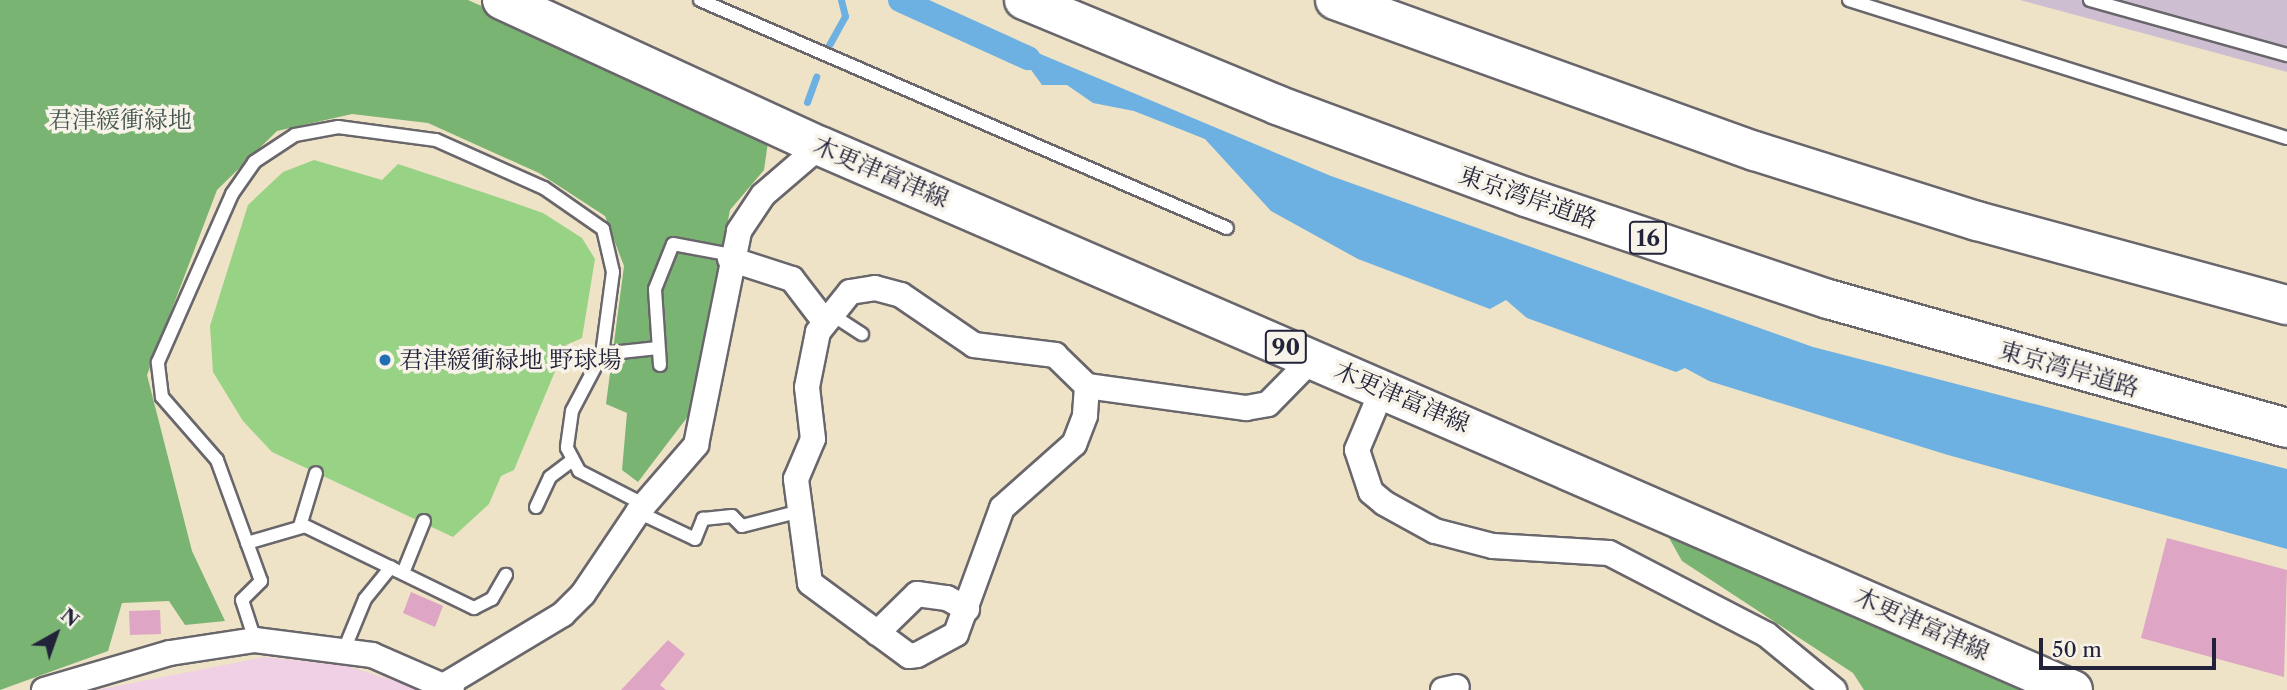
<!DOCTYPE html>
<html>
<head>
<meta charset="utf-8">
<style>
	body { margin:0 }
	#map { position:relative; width:2287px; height:690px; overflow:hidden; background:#eee3c6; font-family:"Libre Caslon Text","Noto Serif JP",serif }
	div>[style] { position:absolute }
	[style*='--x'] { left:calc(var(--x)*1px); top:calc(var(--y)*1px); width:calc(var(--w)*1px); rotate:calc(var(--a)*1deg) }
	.built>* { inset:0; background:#f0d0e4 }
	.industrial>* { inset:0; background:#cebed1 }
	.green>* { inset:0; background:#98d285 }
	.forest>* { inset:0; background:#7ab472 }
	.water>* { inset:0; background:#6db0e2 }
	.stream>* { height:7px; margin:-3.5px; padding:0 3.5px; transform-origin:3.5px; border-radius:3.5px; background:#6db0e2 }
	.canal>* { height:24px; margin:-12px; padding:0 12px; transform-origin:12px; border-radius:12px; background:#6db0e2 }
	.building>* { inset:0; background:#dea5c4 }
	.roads { filter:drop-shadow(2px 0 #69666c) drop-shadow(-2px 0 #69666c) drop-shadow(0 2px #69666c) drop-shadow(0 -2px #69666c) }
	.service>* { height:12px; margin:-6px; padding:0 6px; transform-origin:6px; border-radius:6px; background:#fff }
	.minor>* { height:24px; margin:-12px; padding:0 12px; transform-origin:12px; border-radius:12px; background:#fff }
	.primary>* { height:38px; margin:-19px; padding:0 19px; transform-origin:19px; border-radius:19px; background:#fff }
	.trunk>* { height:38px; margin:-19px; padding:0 19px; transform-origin:19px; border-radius:19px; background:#fff }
	.dots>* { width:19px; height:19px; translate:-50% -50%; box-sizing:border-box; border:4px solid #f7f3e8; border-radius:50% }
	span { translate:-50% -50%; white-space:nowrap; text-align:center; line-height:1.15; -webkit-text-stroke:7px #f7f3e8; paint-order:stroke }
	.shield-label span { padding:2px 5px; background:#f7f3e8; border:2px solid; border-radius:5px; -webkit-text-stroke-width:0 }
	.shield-label { font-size:23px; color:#22223b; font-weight:700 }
	.park-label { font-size:24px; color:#455751 }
	.street-label { font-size:24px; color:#22223b }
	.poi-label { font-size:24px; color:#22223b }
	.left { translate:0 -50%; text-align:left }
	.north { position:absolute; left:21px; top:599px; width:70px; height:70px; -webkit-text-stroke:5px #f7f3e8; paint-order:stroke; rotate:40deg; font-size:19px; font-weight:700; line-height:28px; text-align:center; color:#22223b }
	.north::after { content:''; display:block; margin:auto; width:24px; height:32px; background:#22223b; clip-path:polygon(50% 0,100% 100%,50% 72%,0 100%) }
	.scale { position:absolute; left:2039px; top:638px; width:177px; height:32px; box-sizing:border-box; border:4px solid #22223b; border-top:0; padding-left:9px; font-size:21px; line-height:24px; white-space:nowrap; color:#22223b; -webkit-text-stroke:5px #f7f3e8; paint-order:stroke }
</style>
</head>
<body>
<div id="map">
	<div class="built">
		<div style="clip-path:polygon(265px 657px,347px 666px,424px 690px,97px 690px)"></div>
	</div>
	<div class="industrial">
		<div style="clip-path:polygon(2020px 0,2287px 0,2287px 72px)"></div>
	</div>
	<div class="green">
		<div style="clip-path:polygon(314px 160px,382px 180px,398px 164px,503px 199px,543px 213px,582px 238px,595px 259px,582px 338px,566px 345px,514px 470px,501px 476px,489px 504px,453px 537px,272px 452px,243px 421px,213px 372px,210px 326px,248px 205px,283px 172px)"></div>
	</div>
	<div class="forest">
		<div style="clip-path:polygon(0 0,468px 0,769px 135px,764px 170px,730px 210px,692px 411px,638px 482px,622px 470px,627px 413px,606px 404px,624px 266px,605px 216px,539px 173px,428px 123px,352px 114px,277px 131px,217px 190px,147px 375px,192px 551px,225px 621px,185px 625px,169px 601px,122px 603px,108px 651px,0 690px)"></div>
		<div style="clip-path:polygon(1664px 529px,2035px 690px,1864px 690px,1853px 673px,1682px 561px)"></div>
	</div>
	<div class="water">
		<div style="clip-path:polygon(1000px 37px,1331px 176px,1813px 347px,2287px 469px,2287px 549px,1948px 455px,1709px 381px,1685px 368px,1676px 372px,1527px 318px,1506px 300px,1490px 309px,1358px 259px,1271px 211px,1205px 139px,1134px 111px,1093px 103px,1067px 85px,1042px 85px,1029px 67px,994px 52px)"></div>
	</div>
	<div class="stream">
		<div style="--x:829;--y:45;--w:33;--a:-61"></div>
		<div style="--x:845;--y:16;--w:16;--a:-104"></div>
		<div style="--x:807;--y:102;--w:27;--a:-70"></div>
	</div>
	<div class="canal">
		<div style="--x:900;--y:0;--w:141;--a:24.4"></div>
	</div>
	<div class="building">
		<div style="clip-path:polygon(2167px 538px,2287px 570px,2284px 677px,2141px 638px)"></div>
		<div style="clip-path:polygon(411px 592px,443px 606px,435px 627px,403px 613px)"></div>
		<div style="clip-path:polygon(160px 610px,161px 634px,130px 635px,129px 611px)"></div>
		<div style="clip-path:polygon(668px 640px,685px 654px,660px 685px,666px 690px,621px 690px)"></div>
	</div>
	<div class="roads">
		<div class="service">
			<div style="--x:700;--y:0;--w:574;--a:23.4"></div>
			<div style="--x:1849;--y:0;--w:459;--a:17.5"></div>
			<div style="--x:2090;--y:0;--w:205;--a:15.6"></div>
			<div style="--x:831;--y:314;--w:37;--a:33"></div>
			<div style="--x:602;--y:354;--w:56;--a:-6.1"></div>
			<div style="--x:660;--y:365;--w:76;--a:-93.8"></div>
			<div style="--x:655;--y:289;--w:48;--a:-68.2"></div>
			<div style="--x:673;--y:244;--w:59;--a:10.7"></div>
			<div style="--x:536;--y:507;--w:33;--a:-65"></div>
			<div style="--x:550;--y:477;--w:26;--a:-37"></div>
			<div style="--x:638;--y:512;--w:63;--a:25.3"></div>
			<div style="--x:695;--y:539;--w:22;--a:-68"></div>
			<div style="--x:703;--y:519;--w:29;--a:-6"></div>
			<div style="--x:732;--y:516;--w:14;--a:45"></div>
			<div style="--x:742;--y:526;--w:61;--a:-14.3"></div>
			<div style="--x:300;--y:526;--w:55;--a:-73.2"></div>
			<div style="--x:247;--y:543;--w:60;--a:-16.3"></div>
			<div style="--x:305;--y:526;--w:188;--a:25.9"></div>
			<div style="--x:474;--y:608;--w:20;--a:-27"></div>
			<div style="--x:492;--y:599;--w:28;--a:-60"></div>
			<div style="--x:403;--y:573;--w:56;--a:-68"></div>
			<div style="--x:255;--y:640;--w:42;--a:-108"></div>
			<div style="--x:242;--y:600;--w:27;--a:-45"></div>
			<div style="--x:261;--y:581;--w:129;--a:-110"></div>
			<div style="--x:217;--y:460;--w:84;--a:-131.1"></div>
			<div style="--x:162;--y:397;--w:35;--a:-97"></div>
			<div style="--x:158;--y:362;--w:184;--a:-66.2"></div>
			<div style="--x:232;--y:194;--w:39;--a:-55"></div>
			<div style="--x:254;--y:162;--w:49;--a:-33.4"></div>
			<div style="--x:295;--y:135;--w:44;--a:-10.5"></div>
			<div style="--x:338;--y:127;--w:99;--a:7.6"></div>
			<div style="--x:436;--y:140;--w:118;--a:24"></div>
			<div style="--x:544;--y:188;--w:72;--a:34.8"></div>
			<div style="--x:603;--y:229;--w:44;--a:76.9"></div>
			<div style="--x:613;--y:272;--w:83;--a:97.6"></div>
			<div style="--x:602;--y:354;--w:64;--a:117.8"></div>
			<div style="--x:572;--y:411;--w:37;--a:98"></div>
			<div style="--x:567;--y:448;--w:26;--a:62"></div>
			<div style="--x:579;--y:471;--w:74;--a:27.3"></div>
			<div style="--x:344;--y:650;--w:55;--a:-67.6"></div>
			<div style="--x:365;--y:599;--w:41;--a:-50.9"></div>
		</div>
		<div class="minor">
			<div style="--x:730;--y:259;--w:65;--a:17.9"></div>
			<div style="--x:792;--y:279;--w:54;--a:52.5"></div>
			<div style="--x:875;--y:288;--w:27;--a:15"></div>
			<div style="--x:901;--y:295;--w:88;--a:34.4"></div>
			<div style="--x:974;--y:345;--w:82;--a:7"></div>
			<div style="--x:1055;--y:355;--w:45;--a:44.1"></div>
			<div style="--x:1087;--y:386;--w:30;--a:94"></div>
			<div style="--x:1085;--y:416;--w:30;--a:111"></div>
			<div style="--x:1074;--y:444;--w:96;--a:138.4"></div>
			<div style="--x:1002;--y:508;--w:134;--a:110.1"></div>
			<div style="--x:956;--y:634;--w:44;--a:151.7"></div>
			<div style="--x:917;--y:655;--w:8;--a:173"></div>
			<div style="--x:909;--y:656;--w:123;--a:-143.6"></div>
			<div style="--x:810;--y:583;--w:105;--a:-97.7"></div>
			<div style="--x:796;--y:479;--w:43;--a:-67"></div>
			<div style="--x:813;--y:439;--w:52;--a:-96.6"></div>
			<div style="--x:807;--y:387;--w:56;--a:-78.7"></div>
			<div style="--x:818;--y:332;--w:51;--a:-51.3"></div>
			<div style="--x:850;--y:292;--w:25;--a:-9"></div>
			<div style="--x:1087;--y:386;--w:161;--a:7.9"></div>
			<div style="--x:1246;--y:408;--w:22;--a:-10"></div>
			<div style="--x:1268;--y:404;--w:64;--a:-45.6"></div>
			<div style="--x:1383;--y:388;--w:67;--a:112.8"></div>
			<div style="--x:1357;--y:450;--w:44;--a:71.6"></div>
			<div style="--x:1371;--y:492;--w:17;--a:40"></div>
			<div style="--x:1384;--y:503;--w:58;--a:28.8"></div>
			<div style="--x:1435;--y:531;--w:60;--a:14.5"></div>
			<div style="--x:1493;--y:546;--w:116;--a:3.5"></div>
			<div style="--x:1609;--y:553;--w:178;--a:27.4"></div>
			<div style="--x:1767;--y:635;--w:87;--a:39.4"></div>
			<div style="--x:877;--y:633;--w:56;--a:-44.3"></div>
			<div style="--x:917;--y:594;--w:30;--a:8"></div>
			<div style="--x:947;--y:598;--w:23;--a:29"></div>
			<div style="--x:445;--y:685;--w:138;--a:-31"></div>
			<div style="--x:563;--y:614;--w:28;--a:-45"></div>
			<div style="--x:583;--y:594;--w:99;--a:-56.1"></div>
			<div style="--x:638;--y:512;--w:89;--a:-49.1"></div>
			<div style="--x:696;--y:445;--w:218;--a:-78.6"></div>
			<div style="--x:739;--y:231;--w:43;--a:-56.3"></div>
			<div style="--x:763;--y:195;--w:75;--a:-40.7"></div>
			<div style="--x:44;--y:690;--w:131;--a:-16.4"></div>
			<div style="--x:170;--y:653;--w:86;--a:-8.7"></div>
			<div style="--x:255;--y:640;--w:118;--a:7.3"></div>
			<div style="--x:372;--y:655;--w:87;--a:23.6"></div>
			<div style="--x:1443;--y:690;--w:14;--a:-12"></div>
		</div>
		<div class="primary">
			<div style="--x:502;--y:0;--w:350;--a:24.7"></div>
			<div style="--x:820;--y:146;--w:1366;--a:23.47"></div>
		</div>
		<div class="trunk">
			<div style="--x:1024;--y:0;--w:274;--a:22.5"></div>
			<div style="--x:1277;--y:105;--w:265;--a:20.3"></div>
			<div style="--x:1526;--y:197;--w:319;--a:18.7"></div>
			<div style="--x:1828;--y:299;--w:477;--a:15.7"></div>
			<div style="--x:1335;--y:0;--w:446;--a:19.8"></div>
			<div style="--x:1755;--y:151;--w:233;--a:17.5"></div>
			<div style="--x:1977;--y:221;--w:321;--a:15.2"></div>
		</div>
	</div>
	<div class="dots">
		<div style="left:385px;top:360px;background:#1f6fb2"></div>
	</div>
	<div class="shield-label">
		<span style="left:1648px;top:238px">16</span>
		<span style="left:1286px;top:347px">90</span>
	</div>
	<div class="park-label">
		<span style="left:120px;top:120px">君津緩衝緑地</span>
	</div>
	<div class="street-label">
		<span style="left:881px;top:172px;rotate:23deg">木更津富津線</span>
		<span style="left:1528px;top:197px;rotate:19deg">東京湾岸道路</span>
		<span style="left:2069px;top:369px;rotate:16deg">東京湾岸道路</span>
		<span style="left:1402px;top:397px;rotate:23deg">木更津富津線</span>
		<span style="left:1922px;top:624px;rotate:24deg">木更津富津線</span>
	</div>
	<div class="poi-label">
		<span class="left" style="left:399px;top:360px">君津緩衝緑地 野球場</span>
	</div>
	<div class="north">N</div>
	<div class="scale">50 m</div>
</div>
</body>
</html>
